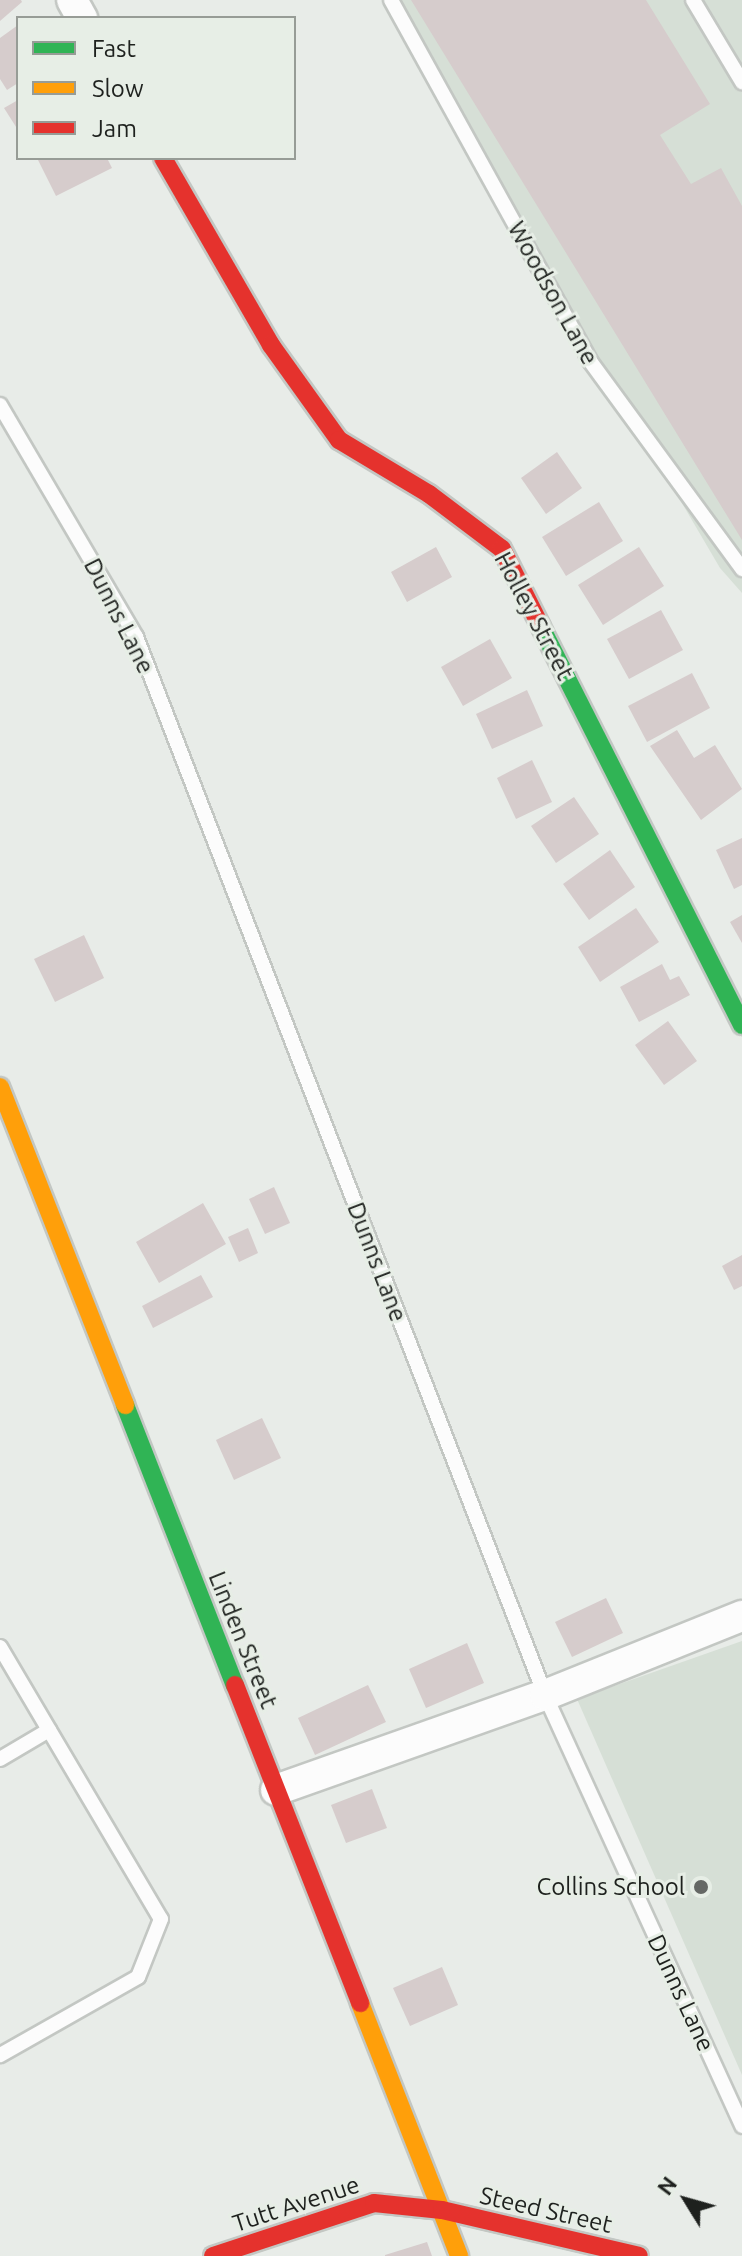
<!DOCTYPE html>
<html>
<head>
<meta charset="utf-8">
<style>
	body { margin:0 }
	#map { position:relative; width:742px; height:2256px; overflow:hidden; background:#e8ece8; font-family:Ubuntu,sans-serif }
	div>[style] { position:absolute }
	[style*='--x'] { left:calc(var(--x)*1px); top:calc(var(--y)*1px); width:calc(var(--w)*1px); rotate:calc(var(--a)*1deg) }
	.built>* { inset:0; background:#d6dfd6 }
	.building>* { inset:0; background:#d6cccc }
	.roads { filter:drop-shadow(2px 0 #c3c7c3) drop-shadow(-2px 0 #c3c7c3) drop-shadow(0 2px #c3c7c3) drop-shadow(0 -2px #c3c7c3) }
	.lane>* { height:14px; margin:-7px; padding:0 7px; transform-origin:7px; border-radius:7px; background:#fcfcfc }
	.street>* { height:30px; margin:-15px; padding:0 15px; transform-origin:15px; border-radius:15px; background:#fcfcfc }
	.fast>* { height:18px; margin:-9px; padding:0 9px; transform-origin:9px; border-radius:9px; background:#30b455 }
	.slow>* { height:18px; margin:-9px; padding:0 9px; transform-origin:9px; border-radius:9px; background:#ff9f0a }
	.jam>* { height:18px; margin:-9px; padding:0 9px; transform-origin:9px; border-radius:9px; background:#e5322d }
	.dots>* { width:22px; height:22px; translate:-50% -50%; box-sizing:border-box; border:4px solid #e7eee6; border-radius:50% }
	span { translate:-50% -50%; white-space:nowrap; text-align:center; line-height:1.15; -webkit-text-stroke:6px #e7eee6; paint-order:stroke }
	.street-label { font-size:24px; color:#1e211e }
	.poi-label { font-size:24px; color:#1e211e }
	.right { translate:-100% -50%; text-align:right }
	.legend { position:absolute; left:16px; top:16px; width:280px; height:144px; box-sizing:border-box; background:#e7eee6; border:2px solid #979c96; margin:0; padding:10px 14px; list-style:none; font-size:24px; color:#1e211e }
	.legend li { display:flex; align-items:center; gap:16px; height:40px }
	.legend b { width:40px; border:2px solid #979c96 }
	.north { position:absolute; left:646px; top:2160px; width:80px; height:80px; -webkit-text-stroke:6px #e7eee6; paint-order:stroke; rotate:307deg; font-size:22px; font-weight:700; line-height:32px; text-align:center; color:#1e211e }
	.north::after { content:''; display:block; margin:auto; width:28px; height:36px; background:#1e211e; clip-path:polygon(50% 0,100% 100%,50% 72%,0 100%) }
</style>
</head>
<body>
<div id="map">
	<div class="built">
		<div style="clip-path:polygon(387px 0,742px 0,742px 593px,720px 568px)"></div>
		<div style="clip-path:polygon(742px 1641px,742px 2075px,577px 1699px)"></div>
	</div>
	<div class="building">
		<div style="clip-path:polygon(0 0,21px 0,22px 2px,0 21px)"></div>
		<div style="clip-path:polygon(411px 0,646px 0,710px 104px,660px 135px,691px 184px,721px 168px,742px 206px,742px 540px)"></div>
		<div style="clip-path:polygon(18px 25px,18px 83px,7px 90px,0 79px,0 38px)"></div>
		<div style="clip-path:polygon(18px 100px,18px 130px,4px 108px)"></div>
		<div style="clip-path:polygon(37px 158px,107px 158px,112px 168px,56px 196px)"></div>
		<div style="clip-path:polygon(557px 452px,582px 488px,546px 514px,521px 478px)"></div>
		<div style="clip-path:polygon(599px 502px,623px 541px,566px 576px,542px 537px)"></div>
		<div style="clip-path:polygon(436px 547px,452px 577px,407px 602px,391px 572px)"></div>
		<div style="clip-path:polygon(639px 547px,664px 586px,603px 625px,578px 585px)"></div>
		<div style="clip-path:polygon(661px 610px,683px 650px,629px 679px,607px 639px)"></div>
		<div style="clip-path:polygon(490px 639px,512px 678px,463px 706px,441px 667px)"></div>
		<div style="clip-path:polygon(692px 673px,710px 708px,647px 742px,628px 706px)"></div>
		<div style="clip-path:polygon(527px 690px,543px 726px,492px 749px,476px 714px)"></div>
		<div style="clip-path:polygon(677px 730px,694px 758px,715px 745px,742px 789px,701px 820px,650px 746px)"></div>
		<div style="clip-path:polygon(532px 760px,552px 802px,516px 819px,497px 778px)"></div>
		<div style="clip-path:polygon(574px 797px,599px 834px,556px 863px,531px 826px)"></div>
		<div style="clip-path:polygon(742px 838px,742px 885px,734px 889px,716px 850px)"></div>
		<div style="clip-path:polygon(610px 850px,635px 887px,589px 920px,563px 884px)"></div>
		<div style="clip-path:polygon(636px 908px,659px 942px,600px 982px,578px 947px)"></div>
		<div style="clip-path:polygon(742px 915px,742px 943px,730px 922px)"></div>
		<div style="clip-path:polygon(84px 935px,104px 978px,55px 1002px,34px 959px)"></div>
		<div style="clip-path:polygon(662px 964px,670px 980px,679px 976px,690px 995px,639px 1022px,620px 987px)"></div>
		<div style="clip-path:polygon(668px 1021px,697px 1061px,664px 1085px,635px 1045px)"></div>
		<div style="clip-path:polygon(274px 1187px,290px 1223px,265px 1234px,249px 1199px)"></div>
		<div style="clip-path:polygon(203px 1203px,226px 1244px,159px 1283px,136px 1242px)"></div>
		<div style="clip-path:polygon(248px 1228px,258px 1253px,239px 1262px,228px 1237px)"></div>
		<div style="clip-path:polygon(742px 1255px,742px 1286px,734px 1290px,722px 1266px)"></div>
		<div style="clip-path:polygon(201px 1275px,213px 1297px,153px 1328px,142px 1306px)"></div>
		<div style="clip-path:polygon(262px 1418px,281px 1458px,234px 1480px,216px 1440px)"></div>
		<div style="clip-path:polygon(606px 1598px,623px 1633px,572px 1657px,555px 1622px)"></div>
		<div style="clip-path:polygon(467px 1643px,484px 1683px,426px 1708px,409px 1669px)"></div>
		<div style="clip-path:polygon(368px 1685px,386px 1722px,315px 1755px,298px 1718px)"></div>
		<div style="clip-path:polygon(372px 1789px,387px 1828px,346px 1843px,331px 1805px)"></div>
		<div style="clip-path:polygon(442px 1967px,458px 2005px,410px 2026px,393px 1988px)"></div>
		<div style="clip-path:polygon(427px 2242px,432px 2256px,385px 2256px,385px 2255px)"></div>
	</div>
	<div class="roads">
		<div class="lane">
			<div style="--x:391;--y:0;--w:412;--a:61.1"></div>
			<div style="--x:590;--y:361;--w:258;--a:53.8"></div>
			<div style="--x:693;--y:0;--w:96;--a:59.1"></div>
			<div style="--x:0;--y:405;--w:269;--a:59.6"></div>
			<div style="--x:136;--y:637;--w:1134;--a:68.86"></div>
			<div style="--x:545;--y:1695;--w:474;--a:65.4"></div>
			<div style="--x:0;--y:1647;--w:316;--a:59.4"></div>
			<div style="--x:161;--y:1919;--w:62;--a:111.6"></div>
			<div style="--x:138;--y:1977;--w:159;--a:150.5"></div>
			<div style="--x:0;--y:1759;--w:57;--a:-30.6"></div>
		</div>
		<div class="street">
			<div style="--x:72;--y:0;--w:21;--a:61"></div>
			<div style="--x:276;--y:1790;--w:285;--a:-19.5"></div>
			<div style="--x:545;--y:1695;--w:212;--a:-21.9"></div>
		</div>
		<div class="fast">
			<div style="--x:541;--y:627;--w:446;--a:63.2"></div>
			<div style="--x:125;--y:1405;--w:301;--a:68.6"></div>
		</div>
		<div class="slow">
			<div style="--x:0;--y:1087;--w:342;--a:68.5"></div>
			<div style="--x:360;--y:2003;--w:272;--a:68.6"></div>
		</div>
		<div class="jam">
			<div style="--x:163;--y:158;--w:216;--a:60"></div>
			<div style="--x:271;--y:345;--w:117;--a:54.4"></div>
			<div style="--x:339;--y:440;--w:105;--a:31"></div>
			<div style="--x:429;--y:494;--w:91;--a:37"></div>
			<div style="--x:502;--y:549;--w:87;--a:63.4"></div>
			<div style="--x:235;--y:1685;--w:342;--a:68.5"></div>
			<div style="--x:213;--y:2256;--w:169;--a:-18.2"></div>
			<div style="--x:374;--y:2203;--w:68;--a:5.9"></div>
			<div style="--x:442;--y:2210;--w:202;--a:13.1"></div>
		</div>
	</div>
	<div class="dots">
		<div style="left:701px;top:1887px;background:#656865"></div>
	</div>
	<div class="street-label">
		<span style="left:553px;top:293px;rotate:61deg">Woodson Lane</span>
		<span style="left:119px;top:616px;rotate:63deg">Dunns Lane</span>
		<span style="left:534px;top:616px;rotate:62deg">Holley Street</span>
		<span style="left:377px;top:1262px;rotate:69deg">Dunns Lane</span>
		<span style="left:243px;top:1640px;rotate:68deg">Linden Street</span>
		<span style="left:681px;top:1993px;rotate:65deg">Dunns Lane</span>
		<span style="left:296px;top:2204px;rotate:-18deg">Tutt Avenue</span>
		<span style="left:546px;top:2210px;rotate:13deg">Steed Street</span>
	</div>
	<div class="poi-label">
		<span class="right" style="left:685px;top:1887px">Collins School</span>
	</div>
	<ul class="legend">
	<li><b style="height:10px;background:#30b455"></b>Fast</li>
	<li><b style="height:10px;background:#ff9f0a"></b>Slow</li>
	<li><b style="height:10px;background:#e5322d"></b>Jam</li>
	</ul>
	<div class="north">N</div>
</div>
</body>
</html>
